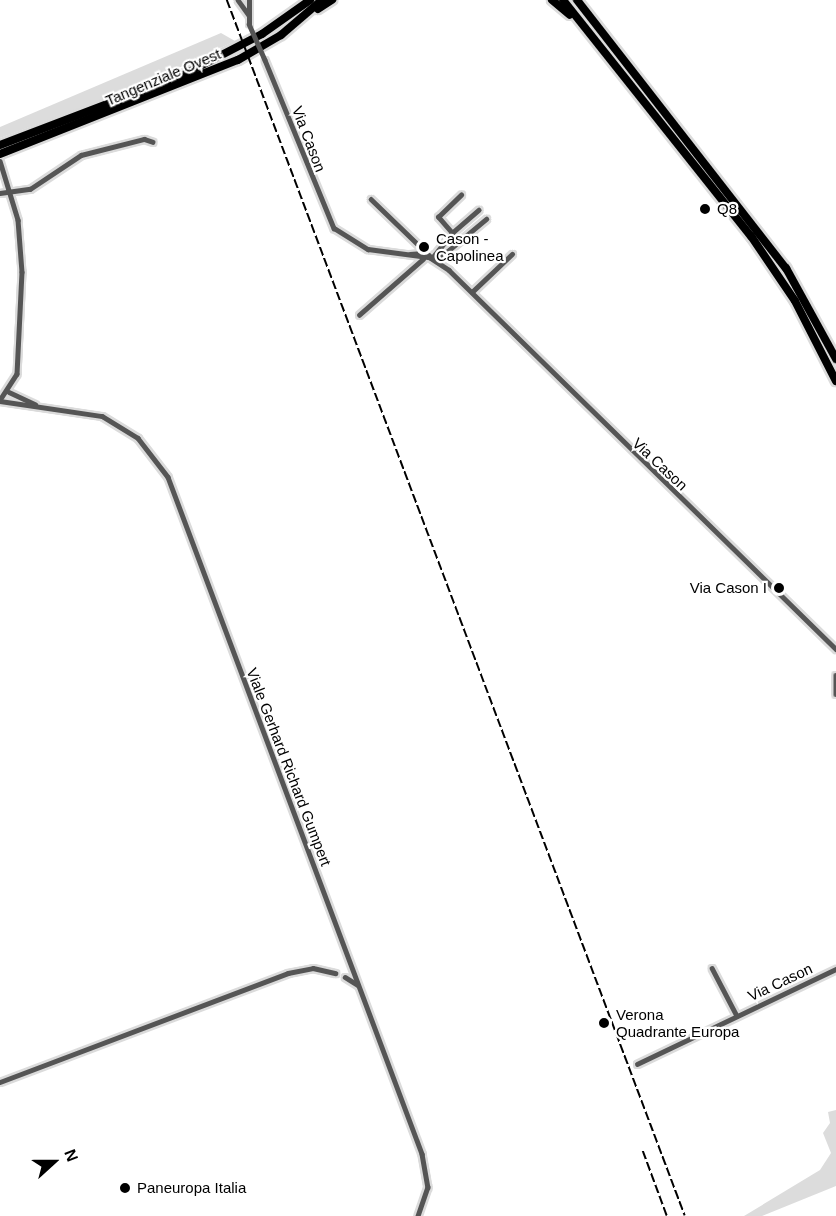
<!DOCTYPE html>
<html>
<head>
<meta charset="utf-8">
<style>
	body { margin:0 }
	#map { position:relative; width:836px; height:1216px; overflow:hidden; background:#fff; font-family:Arial,sans-serif }
	div>[style] { position:absolute }
	[style*='--x'] { left:calc(var(--x)*1px); top:calc(var(--y)*1px); width:calc(var(--w)*1px); rotate:calc(var(--a)*1deg) }
	.green>* { inset:0; background:#dcdcdc }
	.roads { filter:drop-shadow(2px 0 #dbdbdb) drop-shadow(-2px 0 #dbdbdb) drop-shadow(0 2px #dbdbdb) drop-shadow(0 -2px #dbdbdb) }
	.minor>* { height:4.5px; margin:-2.25px; padding:0 2.25px; transform-origin:2.25px; border-radius:2.25px; background:#555 }
	.trunk>* { height:8px; margin:-4px; padding:0 4px; transform-origin:4px; border-radius:4px; background:#000 }
	.rail>* { height:1.5px; margin-top:-0.75px; transform-origin:0; background:repeating-linear-gradient(90deg,#000 0 9px,transparent 0 12px) }
	.minor-bridge>* { height:4.5px; margin:-2.25px; padding:0 2.25px; transform-origin:2.25px; border-radius:2.25px; background:#555 }
	.dots>* { width:16px; height:16px; translate:-50% -50%; box-sizing:border-box; border:3px solid #fff; border-radius:50% }
	span { translate:-50% -50%; white-space:nowrap; text-align:center; line-height:1.15; -webkit-text-stroke:4.5px #fff; paint-order:stroke }
	.street-label { font-size:15px; color:#000 }
	.poi-label { font-size:15px; color:#000 }
	.left { translate:0 -50%; text-align:left }
	.right { translate:-100% -50%; text-align:right }
	.north { position:absolute; left:24px; top:1132px; width:60px; height:60px; -webkit-text-stroke:4px #fff; paint-order:stroke; rotate:69deg; font-size:16px; font-weight:700; line-height:24px; text-align:center; color:#000 }
	.north::after { content:''; display:block; margin:auto; width:21px; height:27px; background:#000; clip-path:polygon(50% 0,100% 100%,50% 72%,0 100%) }
</style>
</head>
<body>
<div id="map">
	<div class="green">
		<div style="clip-path:polygon(221px 33px,235px 41px,145px 84px,0 138px,0 127px)"></div>
		<div style="clip-path:polygon(836px 1110px,836px 1186px,762px 1216px,744px 1216px,820px 1170px,831px 1153px,823px 1133px,830px 1123px,828px 1112px)"></div>
	</div>
	<div class="roads">
		<div class="minor">
			<div style="--x:238;--y:0;--w:19;--a:54"></div>
			<div style="--x:249;--y:24;--w:24;--a:-90"></div>
			<div style="--x:265;--y:60;--w:182;--a:67.7"></div>
			<div style="--x:334;--y:228;--w:40;--a:32"></div>
			<div style="--x:368;--y:249;--w:62;--a:7.5"></div>
			<div style="--x:0;--y:161;--w:62;--a:73"></div>
			<div style="--x:18;--y:220;--w:52;--a:85.6"></div>
			<div style="--x:22;--y:272;--w:102;--a:92.8"></div>
			<div style="--x:17;--y:374;--w:31;--a:123"></div>
			<div style="--x:0;--y:193;--w:30;--a:-8"></div>
			<div style="--x:30;--y:189;--w:61;--a:-33.7"></div>
			<div style="--x:81;--y:155;--w:65;--a:-14.3"></div>
			<div style="--x:144;--y:139;--w:9;--a:18"></div>
			<div style="--x:371;--y:199;--w:82;--a:44"></div>
			<div style="--x:452;--y:233;--w:35;--a:-41"></div>
			<div style="--x:410;--y:254;--w:13;--a:-4"></div>
			<div style="--x:423;--y:253;--w:31;--a:33"></div>
			<div style="--x:449;--y:270;--w:542;--a:44.4"></div>
			<div style="--x:432;--y:258;--w:32;--a:-51"></div>
			<div style="--x:452;--y:233;--w:21;--a:-131"></div>
			<div style="--x:438;--y:217;--w:32;--a:-44"></div>
			<div style="--x:437;--y:260;--w:64;--a:-39.9"></div>
			<div style="--x:472;--y:292;--w:55;--a:-43.5"></div>
			<div style="--x:359;--y:315;--w:85;--a:-41.2"></div>
			<div style="--x:9;--y:392;--w:29;--a:25"></div>
			<div style="--x:0;--y:401;--w:103;--a:8.4"></div>
			<div style="--x:102;--y:416;--w:42;--a:31.4"></div>
			<div style="--x:138;--y:438;--w:49;--a:52.4"></div>
			<div style="--x:168;--y:477;--w:723;--a:69.43"></div>
			<div style="--x:422;--y:1154;--w:34;--a:80"></div>
			<div style="--x:428;--y:1187;--w:31;--a:109"></div>
			<div style="--x:836;--y:675;--w:19;--a:90"></div>
			<div style="--x:712;--y:968;--w:54;--a:62.5"></div>
			<div style="--x:345;--y:977;--w:15;--a:32"></div>
			<div style="--x:637;--y:1064;--w:221;--a:-25.5"></div>
			<div style="--x:0;--y:1082;--w:308;--a:-20.7"></div>
			<div style="--x:288;--y:973;--w:25;--a:-11"></div>
			<div style="--x:313;--y:968;--w:23;--a:13"></div>
		</div>
		<div class="trunk">
			<div style="--x:552;--y:0;--w:23;--a:40"></div>
			<div style="--x:563;--y:0;--w:302;--a:51.5"></div>
			<div style="--x:751;--y:236;--w:78;--a:55.9"></div>
			<div style="--x:795;--y:301;--w:90;--a:62.9"></div>
			<div style="--x:577;--y:0;--w:340;--a:52.1"></div>
			<div style="--x:786;--y:268;--w:104;--a:61.2"></div>
			<div style="--x:318;--y:9;--w:17;--a:-33"></div>
			<div style="--x:0;--y:145;--w:196;--a:-20.9"></div>
			<div style="--x:183;--y:75;--w:89;--a:-27.4"></div>
			<div style="--x:262;--y:34;--w:59;--a:-35.3"></div>
			<div style="--x:0;--y:154;--w:256;--a:-21.6"></div>
			<div style="--x:238;--y:60;--w:50;--a:-30.2"></div>
			<div style="--x:281;--y:35;--w:54;--a:-40.5"></div>
		</div>
	</div>
	<div class="rail">
		<div style="--x:227;--y:0;--w:1299;--a:69.36"></div>
		<div style="--x:643;--y:1151;--w:69;--a:69.7"></div>
	</div>
	<div class="minor-bridge">
		<div style="--x:249;--y:24;--w:39;--a:66"></div>
	</div>
	<div class="dots">
		<div style="left:705px;top:209px;background:#000"></div>
		<div style="left:424px;top:247px;background:#000"></div>
		<div style="left:779px;top:588px;background:#000"></div>
		<div style="left:604px;top:1023px;background:#000"></div>
		<div style="left:125px;top:1188px;background:#000"></div>
	</div>
	<div class="street-label">
		<span style="left:163px;top:77px;rotate:-23deg">Tangenziale Ovest</span>
		<span style="left:309px;top:139px;rotate:69deg">Via Cason</span>
		<span style="left:660px;top:464px;rotate:43deg">Via Cason</span>
		<span style="left:289px;top:767px;rotate:69deg">Viale Gerhard Richard Gumpert</span>
		<span style="left:780px;top:982px;rotate:-25deg">Via Cason</span>
	</div>
	<div class="poi-label">
		<span class="left" style="left:717px;top:209px">Q8</span>
		<span class="left" style="left:436px;top:247px">Cason -<br>Capolinea</span>
		<span class="right" style="left:767px;top:588px">Via Cason I</span>
		<span class="left" style="left:616px;top:1023px">Verona<br>Quadrante Europa</span>
		<span class="left" style="left:137px;top:1188px">Paneuropa Italia</span>
	</div>
	<div class="north">N</div>
</div>
</body>
</html>
